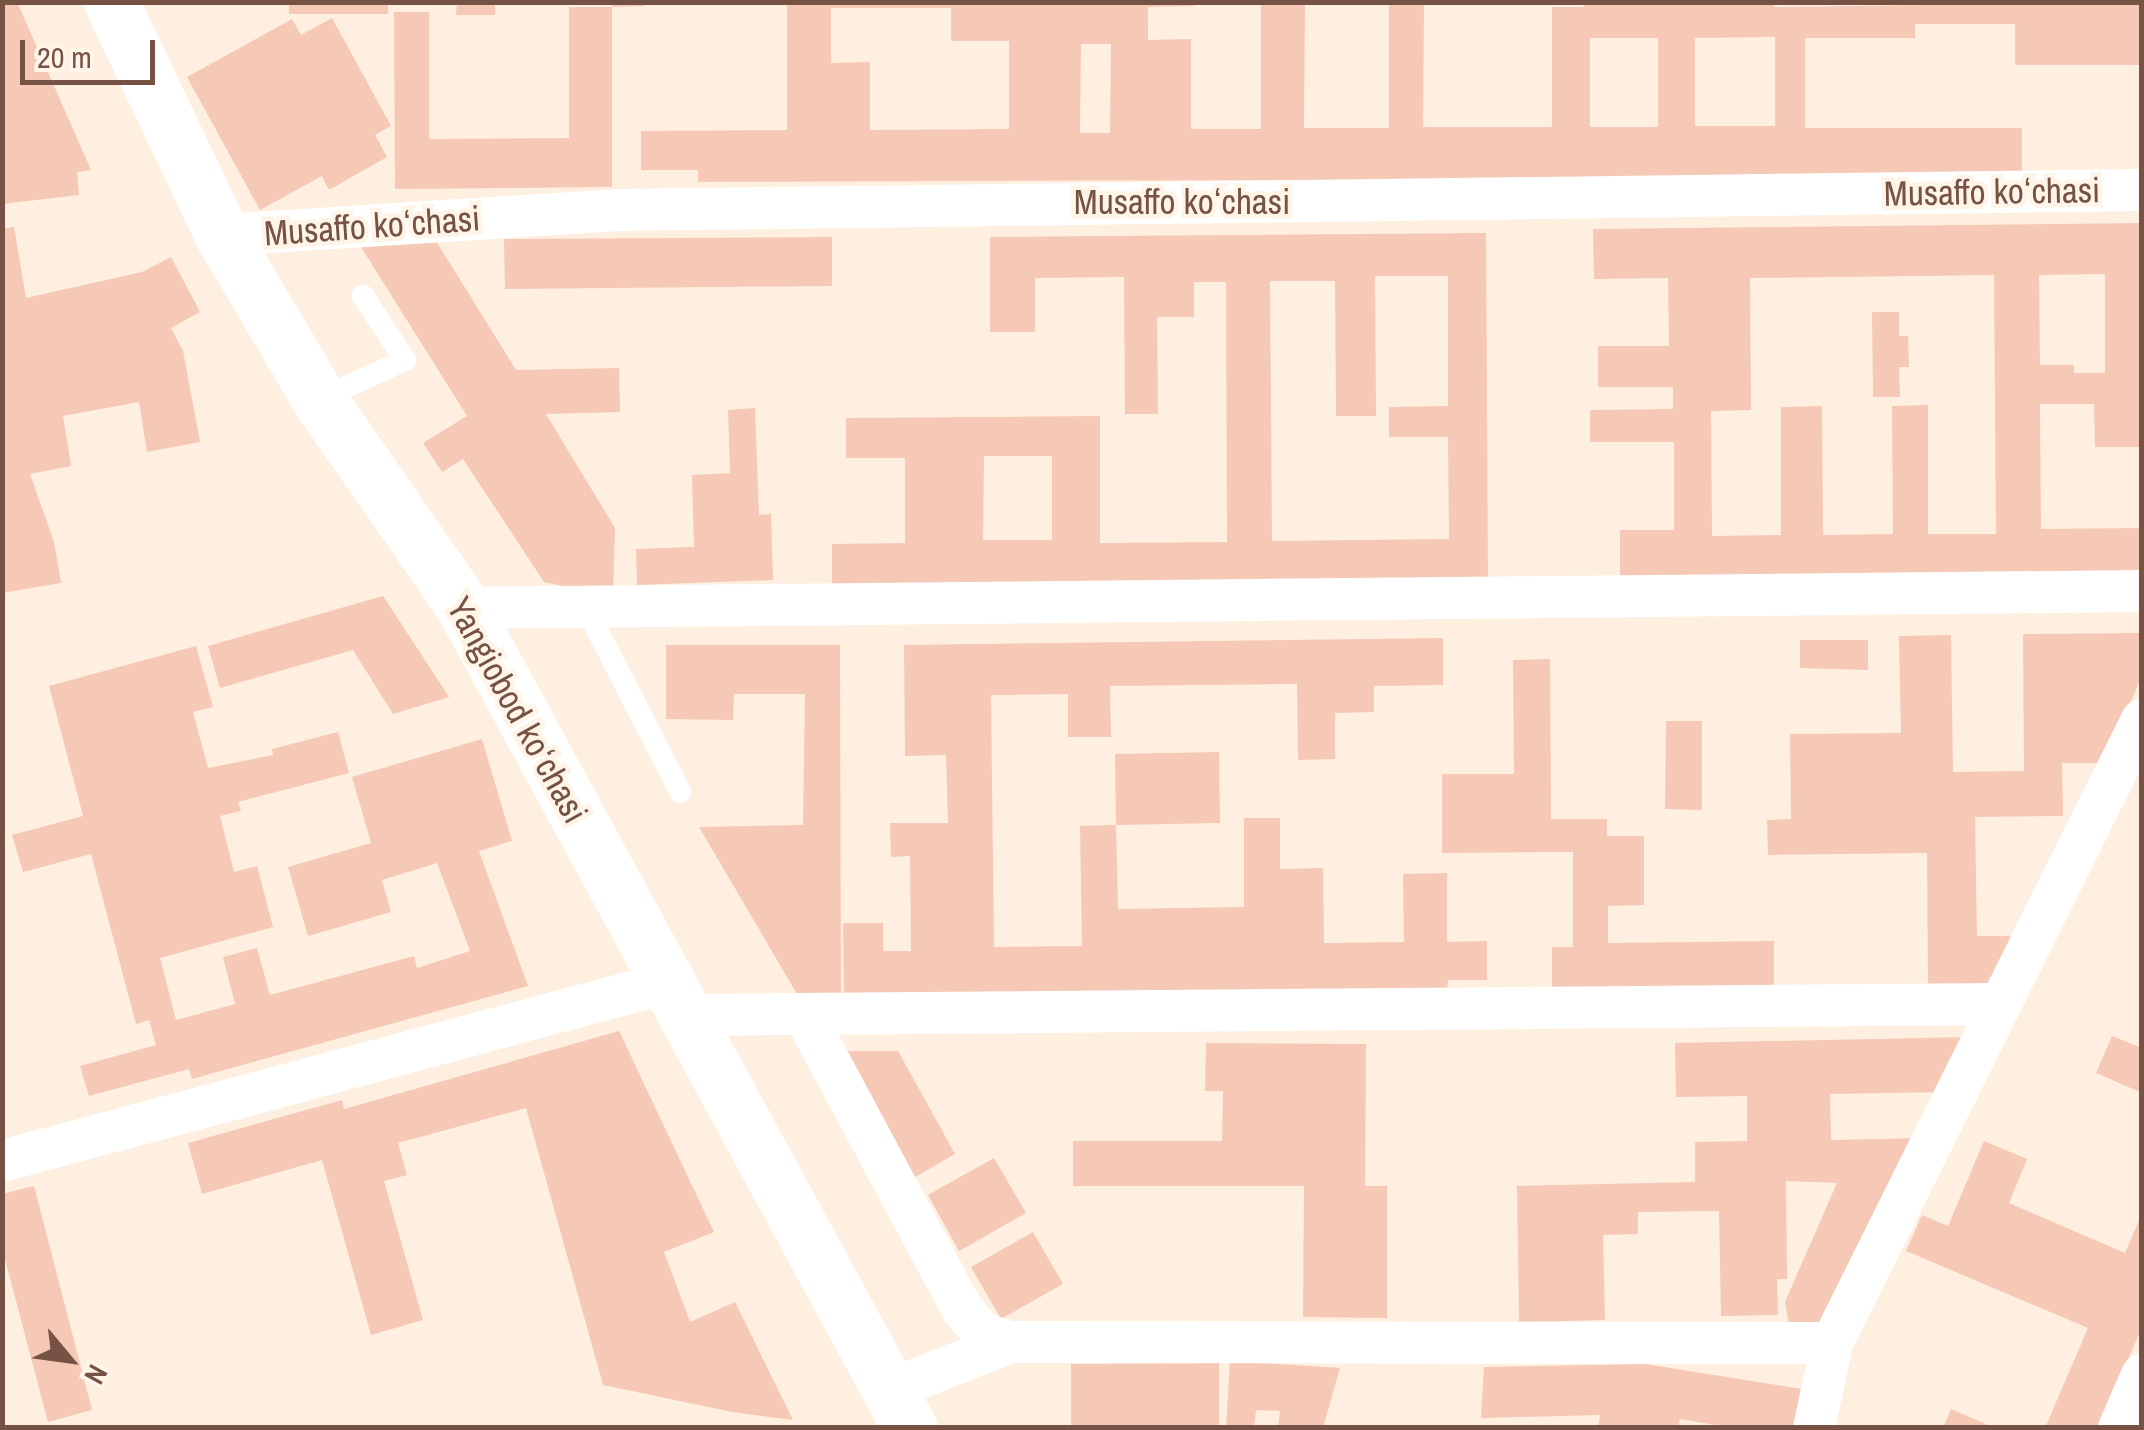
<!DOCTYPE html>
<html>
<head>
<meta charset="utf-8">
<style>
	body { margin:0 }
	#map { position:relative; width:2144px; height:1430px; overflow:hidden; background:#feefe0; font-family:"Archivo Narrow",sans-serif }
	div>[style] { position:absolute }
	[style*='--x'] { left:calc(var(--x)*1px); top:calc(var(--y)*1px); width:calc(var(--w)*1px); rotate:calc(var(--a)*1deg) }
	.building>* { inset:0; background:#f5c9b5 }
	.service>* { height:22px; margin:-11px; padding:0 11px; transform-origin:11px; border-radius:11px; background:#fff }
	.minor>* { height:42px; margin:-21px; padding:0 21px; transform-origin:21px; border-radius:21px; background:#fff }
	.tertiary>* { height:55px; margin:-27.5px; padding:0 27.5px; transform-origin:27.5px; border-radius:27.5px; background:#fff }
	span { translate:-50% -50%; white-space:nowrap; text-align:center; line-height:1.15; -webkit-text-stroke:9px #fff4e8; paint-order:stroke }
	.street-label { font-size:35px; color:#765245 }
	.frame { position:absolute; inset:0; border:5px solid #765245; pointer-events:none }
	.north { position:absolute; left:20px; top:1310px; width:100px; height:100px; -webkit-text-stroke:8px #fff4e8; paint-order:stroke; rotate:119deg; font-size:28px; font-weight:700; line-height:40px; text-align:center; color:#765245 }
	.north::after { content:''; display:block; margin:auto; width:35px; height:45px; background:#765245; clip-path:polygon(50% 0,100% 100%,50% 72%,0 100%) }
	.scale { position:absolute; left:20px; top:40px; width:135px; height:45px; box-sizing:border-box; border:5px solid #765245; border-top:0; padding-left:12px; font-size:30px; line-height:35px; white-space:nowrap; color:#765245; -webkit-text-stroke:8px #fff4e8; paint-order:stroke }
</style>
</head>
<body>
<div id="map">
	<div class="building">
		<div style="clip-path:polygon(2px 2px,17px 2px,91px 170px,77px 172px,79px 195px,2px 204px)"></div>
		<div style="clip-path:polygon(289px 2px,388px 2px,388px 14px,289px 14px)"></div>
		<div style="clip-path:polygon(457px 2px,495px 2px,495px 15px,456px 15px)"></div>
		<div style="clip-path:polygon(612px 2px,644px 2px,644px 6px,612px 7px)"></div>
		<div style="clip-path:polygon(evenodd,787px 2px,1194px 2px,1194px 6px,1148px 7px,1148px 40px,1191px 39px,1191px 129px,1261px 129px,1261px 2px,1305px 2px,1304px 128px,1389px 128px,1389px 2px,1424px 2px,1423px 127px,1552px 127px,1552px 7px,1584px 7px,1584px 2px,1774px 2px,1774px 7px,2142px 2px,2142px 65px,2015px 65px,2015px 24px,1915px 24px,1915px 38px,1805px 38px,1805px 128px,2022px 128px,2022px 183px,1805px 178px,698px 182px,698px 170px,641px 170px,641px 131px,787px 130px,787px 2px,831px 8px,951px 8px,951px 41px,1009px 41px,1009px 129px,870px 130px,870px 62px,831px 63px,831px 8px,787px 2px,1775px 37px,1775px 126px,1695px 126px,1695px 38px,1775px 37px,787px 2px,1590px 38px,1658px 38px,1658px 127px,1590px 127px,1590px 38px,787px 2px,1081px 44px,1111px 44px,1110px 133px,1080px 133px,1081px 44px)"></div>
		<div style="clip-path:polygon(569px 7px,612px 7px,612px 187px,395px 189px,394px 12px,429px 12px,429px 139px,569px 138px)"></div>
		<div style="clip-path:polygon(332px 18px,391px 126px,375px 135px,387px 157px,329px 190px,322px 176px,260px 210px,187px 77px,292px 19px,301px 35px)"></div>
		<div style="clip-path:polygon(evenodd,2142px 223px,2142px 447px,2095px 447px,2094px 404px,2040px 404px,2041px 529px,2142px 528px,2142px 579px,1620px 584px,1620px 530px,1674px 530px,1674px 442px,1590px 442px,1590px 410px,1673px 409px,1673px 387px,1598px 387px,1598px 346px,1669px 346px,1668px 278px,1594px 279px,1593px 229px,2142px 223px,2105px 274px,2105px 373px,2074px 373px,2074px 365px,2040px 365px,2039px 275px,2105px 274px,2142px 223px,1994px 275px,1996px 534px,1928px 534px,1928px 405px,1892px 406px,1893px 534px,1823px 535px,1822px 406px,1781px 407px,1781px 535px,1712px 536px,1711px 411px,1751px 410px,1750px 278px,1994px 275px)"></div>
		<div style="clip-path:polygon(14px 227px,26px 298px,142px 272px,171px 257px,200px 312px,171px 328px,183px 351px,200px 442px,147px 452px,139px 402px,63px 416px,71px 466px,30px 474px,54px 542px,61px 583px,2px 593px,2px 229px)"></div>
		<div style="clip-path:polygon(evenodd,1486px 233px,1488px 586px,832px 590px,832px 544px,905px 543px,905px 458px,846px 458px,846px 418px,1100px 416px,1100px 543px,1227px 542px,1226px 282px,1194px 282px,1194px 317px,1157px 317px,1158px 414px,1125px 414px,1124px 277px,1035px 278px,1035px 332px,990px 332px,990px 237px,1486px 233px,1375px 276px,1448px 276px,1448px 406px,1389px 407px,1389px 437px,1448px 437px,1449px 539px,1272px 541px,1270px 281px,1335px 281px,1336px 416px,1376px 416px,1375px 276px,1486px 233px,984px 456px,1052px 456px,1052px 540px,983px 540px,984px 456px)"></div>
		<div style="clip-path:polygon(832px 237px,832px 286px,505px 289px,504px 239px)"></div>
		<div style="clip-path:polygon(436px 241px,516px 370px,619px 368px,620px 412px,546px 414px,615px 528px,613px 596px,544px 582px,463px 459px,442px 472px,423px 443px,467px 416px,361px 247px)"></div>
		<div style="clip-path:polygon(1872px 312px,1899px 312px,1899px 336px,1908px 336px,1909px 367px,1899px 367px,1900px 397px,1873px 397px)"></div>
		<div style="clip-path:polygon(755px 408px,759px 515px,771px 514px,773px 580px,637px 585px,636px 549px,694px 547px,692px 475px,730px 473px,728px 410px)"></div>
		<div style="clip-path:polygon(383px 596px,449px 697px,393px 714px,353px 650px,220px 688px,208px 646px)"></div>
		<div style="clip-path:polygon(2142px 633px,2142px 676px,2103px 763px,2062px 763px,2063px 816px,1975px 817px,1977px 936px,2018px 936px,1994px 989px,1928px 990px,1927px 853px,1768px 855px,1767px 820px,1791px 819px,1790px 734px,1901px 733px,1899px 636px,1951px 635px,1953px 772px,2024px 771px,2023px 634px)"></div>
		<div style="clip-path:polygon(1443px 638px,1443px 685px,1374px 686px,1374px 712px,1335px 713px,1335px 759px,1298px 760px,1297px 684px,1110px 686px,1111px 737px,1068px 737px,1068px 694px,991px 695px,994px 947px,1082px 946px,1080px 826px,1116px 825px,1118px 909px,1244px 907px,1244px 818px,1280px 818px,1280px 869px,1323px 868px,1324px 943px,1404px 942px,1403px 874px,1447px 873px,1447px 942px,1487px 941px,1487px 980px,1448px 980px,1447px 991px,844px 1000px,843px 923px,883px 923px,883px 951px,911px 951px,910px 856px,891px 857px,890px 823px,948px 823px,946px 755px,905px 756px,904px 645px)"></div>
		<div style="clip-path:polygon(1800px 640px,1868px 640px,1868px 670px,1800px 668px)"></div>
		<div style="clip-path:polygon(666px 645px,840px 645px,841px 1006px,804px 1006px,699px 827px,803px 825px,805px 694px,734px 694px,733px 720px,666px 719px)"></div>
		<div style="clip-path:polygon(196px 646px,213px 707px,193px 712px,208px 768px,273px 755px,272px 749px,338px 732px,349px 773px,238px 802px,241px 811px,220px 816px,234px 872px,257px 866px,273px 927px,160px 958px,176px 1020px,235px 1004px,223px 957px,257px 948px,270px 995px,414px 956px,417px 968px,470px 951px,437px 863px,382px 880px,391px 912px,308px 936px,288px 867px,371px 843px,352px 777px,482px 739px,512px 841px,479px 851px,528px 986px,192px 1079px,189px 1069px,89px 1096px,80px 1066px,156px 1045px,149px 1020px,136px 1024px,91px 854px,23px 872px,12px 835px,83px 816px,49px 686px)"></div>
		<div style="clip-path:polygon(1550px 659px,1551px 819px,1607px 819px,1607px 836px,1644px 836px,1644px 905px,1608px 906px,1608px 943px,1774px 941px,1774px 990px,1552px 993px,1552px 947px,1573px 947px,1573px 852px,1442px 853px,1442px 774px,1514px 774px,1513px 660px)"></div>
		<div style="clip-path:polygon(1666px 721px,1702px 721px,1702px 810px,1665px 809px)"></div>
		<div style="clip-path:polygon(1219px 752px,1220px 823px,1116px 825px,1115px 754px)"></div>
		<div style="clip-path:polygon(619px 1031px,714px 1232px,664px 1252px,690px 1322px,735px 1302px,793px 1420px,732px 1412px,603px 1385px,526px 1108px,398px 1143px,407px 1175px,384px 1181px,423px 1320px,371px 1335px,322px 1160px,202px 1194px,188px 1143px,342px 1100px,344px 1109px)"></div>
		<div style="clip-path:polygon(2112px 1036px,2142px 1048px,2142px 1093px,2096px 1073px)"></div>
		<div style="clip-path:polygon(1970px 1037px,1944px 1092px,1830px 1094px,1831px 1140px,1923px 1138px,1817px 1329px,1789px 1324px,1785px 1302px,1837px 1183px,1786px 1181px,1787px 1279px,1777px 1279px,1778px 1315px,1721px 1316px,1719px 1211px,1638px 1212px,1638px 1234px,1603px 1235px,1605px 1320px,1519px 1322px,1517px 1186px,1695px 1182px,1695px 1142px,1747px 1141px,1747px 1096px,1676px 1097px,1675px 1043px)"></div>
		<div style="clip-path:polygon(1206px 1043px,1366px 1044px,1365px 1186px,1387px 1186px,1387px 1318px,1303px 1317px,1304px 1186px,1073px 1186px,1073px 1141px,1222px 1141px,1223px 1091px,1205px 1091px)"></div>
		<div style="clip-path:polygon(839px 1051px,898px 1051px,955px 1154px,910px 1180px)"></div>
		<div style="clip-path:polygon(1984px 1141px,2027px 1159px,2009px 1203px,2125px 1253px,2142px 1214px,2142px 1327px,2099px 1428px,2045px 1428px,2088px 1328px,1906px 1251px,1922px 1215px,1948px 1226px)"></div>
		<div style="clip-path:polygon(994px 1158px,1026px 1213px,959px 1251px,928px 1195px)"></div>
		<div style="clip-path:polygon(34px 1186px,92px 1410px,48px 1422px,2px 1248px,2px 1194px)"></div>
		<div style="clip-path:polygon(1033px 1232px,1063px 1284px,1001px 1319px,971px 1267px)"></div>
		<div style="clip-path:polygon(1230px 1361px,1340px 1368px,1323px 1428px,1278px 1428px,1280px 1411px,1256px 1410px,1254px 1428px,1226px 1428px)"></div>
		<div style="clip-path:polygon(1219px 1363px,1219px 1428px,1071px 1428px,1071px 1364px)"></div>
		<div style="clip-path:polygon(1645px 1364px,1802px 1389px,1796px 1428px,1733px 1428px,1680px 1419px,1678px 1428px,1598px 1428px,1600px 1415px,1481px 1418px,1484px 1367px)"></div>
		<div style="clip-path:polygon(1951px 1409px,1993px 1427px,1993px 1428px,1943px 1428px)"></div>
	</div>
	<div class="service">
		<div style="--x:319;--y:399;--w:94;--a:-24.4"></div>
		<div style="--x:405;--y:360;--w:77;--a:-123.3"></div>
		<div style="--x:585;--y:606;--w:209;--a:62.9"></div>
	</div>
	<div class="minor">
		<div style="--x:222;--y:235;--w:398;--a:-3.6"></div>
		<div style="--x:619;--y:210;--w:1523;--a:-0.75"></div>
		<div style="--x:464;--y:608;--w:1678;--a:-0.58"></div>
		<div style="--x:686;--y:1015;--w:1311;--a:-0.48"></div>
		<div style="--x:805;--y:1016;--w:332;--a:61.8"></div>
		<div style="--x:962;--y:1309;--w:33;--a:49"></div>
		<div style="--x:984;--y:1334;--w:28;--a:17"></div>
		<div style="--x:1011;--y:1342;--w:821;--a:0.07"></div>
		<div style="--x:2;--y:1161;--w:687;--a:-15.01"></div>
		<div style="--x:889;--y:1390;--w:131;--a:-21.5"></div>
		<div style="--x:1814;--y:1428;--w:87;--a:-78"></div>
		<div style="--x:1832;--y:1343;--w:696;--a:-63.55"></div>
		<div style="--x:2119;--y:1428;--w:58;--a:-66.5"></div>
	</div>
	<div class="tertiary">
		<div style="--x:111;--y:2;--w:258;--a:64.5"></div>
		<div style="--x:222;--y:235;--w:191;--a:59.4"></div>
		<div style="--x:319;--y:399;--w:254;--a:55.2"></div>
		<div style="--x:464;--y:608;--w:933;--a:61.46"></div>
	</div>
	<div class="street-label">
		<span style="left:1992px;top:192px;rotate:-1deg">Musaffo koʻchasi</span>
		<span style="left:1182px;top:202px">Musaffo koʻchasi</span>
		<span style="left:372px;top:226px;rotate:-4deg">Musaffo koʻchasi</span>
		<span style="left:517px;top:710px;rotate:61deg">Yangiobod koʻchasi</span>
	</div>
	<div class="frame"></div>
	<div class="north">N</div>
	<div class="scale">20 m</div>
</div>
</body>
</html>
